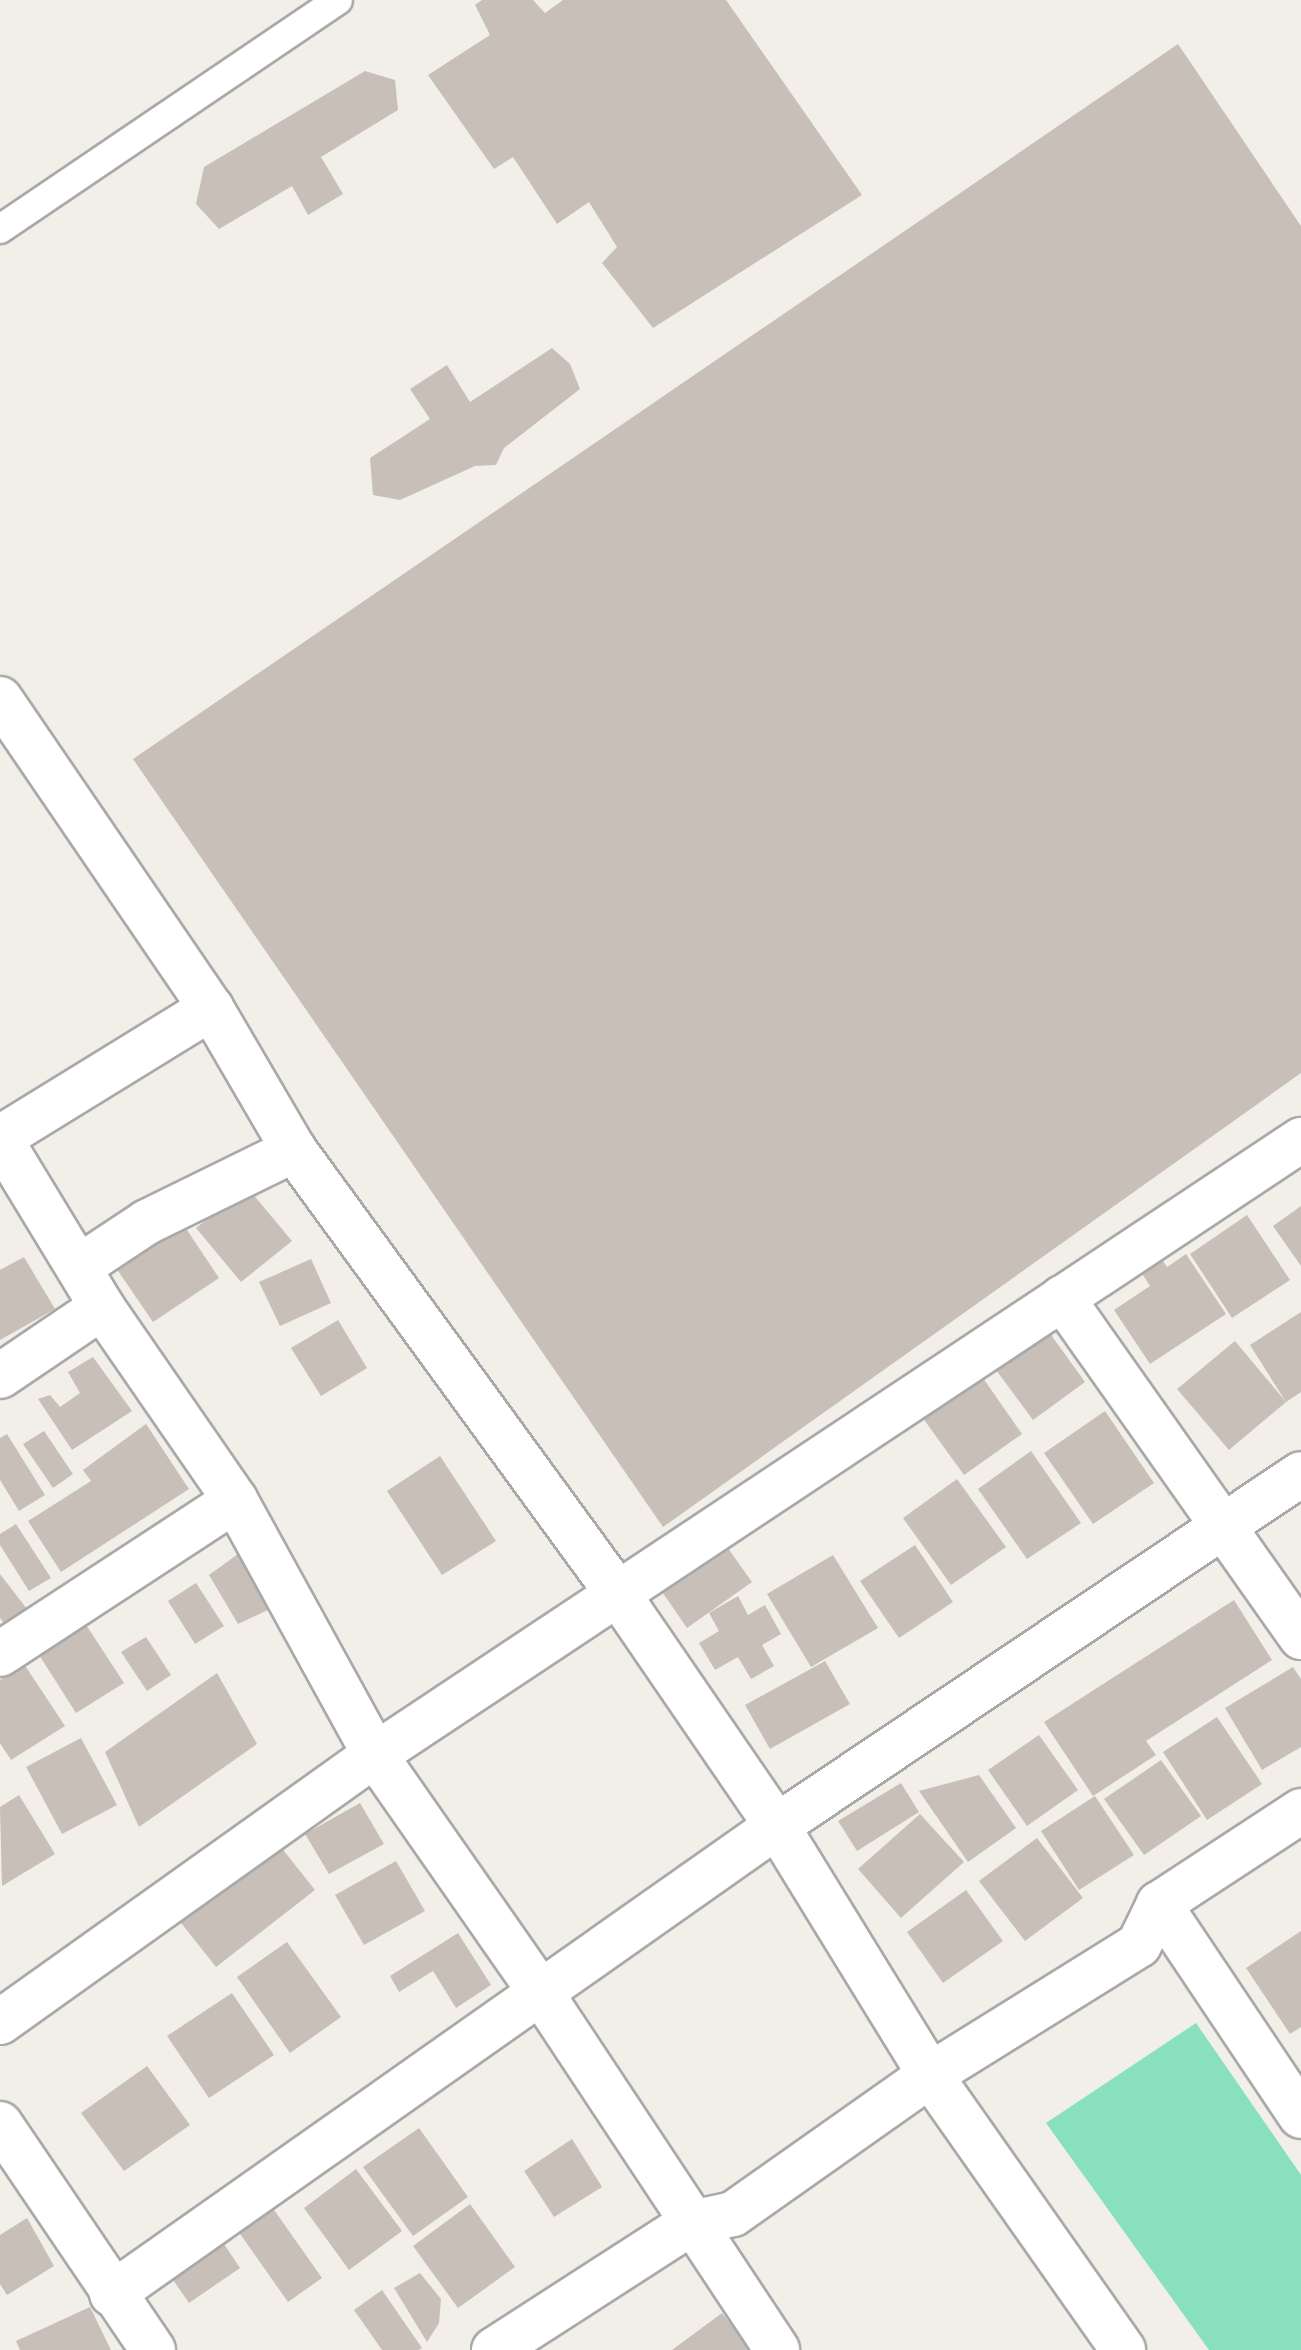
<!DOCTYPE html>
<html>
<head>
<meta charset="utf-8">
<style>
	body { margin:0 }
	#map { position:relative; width:1301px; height:2350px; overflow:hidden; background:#f2efe9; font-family:"DM Sans",sans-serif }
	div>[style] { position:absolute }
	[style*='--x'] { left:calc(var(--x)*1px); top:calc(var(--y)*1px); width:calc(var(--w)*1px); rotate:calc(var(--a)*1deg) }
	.pitch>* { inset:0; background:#88e0be }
	.building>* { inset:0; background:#c7bfb8 }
	.roads { filter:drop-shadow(2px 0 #a9a9a9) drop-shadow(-2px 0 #a9a9a9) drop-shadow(0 2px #a9a9a9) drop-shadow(0 -2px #a9a9a9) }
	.service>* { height:28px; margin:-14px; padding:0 14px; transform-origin:14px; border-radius:14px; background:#fff }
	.minor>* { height:44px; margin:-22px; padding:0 22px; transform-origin:22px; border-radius:22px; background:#fff }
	span { translate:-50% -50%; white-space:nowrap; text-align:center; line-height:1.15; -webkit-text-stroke:8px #fff; paint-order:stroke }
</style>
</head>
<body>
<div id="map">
	<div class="pitch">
		<div style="clip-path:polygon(1196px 2023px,1301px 2175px,1301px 2350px,1209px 2350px,1046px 2123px)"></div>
	</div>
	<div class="building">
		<div style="clip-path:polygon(482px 0,533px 0,545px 13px,563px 0,726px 0,862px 195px,653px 328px,602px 263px,617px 247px,589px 202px,557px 224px,513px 157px,494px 169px,428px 75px,490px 35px,475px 5px)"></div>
		<div style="clip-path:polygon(1178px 44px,1301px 226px,1301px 1073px,663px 1527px,133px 759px)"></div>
		<div style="clip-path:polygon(365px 71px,395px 80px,398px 110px,321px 157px,343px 194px,308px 215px,292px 186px,219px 229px,196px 204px,204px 167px)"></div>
		<div style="clip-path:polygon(552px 348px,570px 364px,580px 389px,504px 448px,496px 465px,475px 466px,400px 500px,373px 495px,370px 458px,430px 419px,410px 389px,447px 365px,470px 402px)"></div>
		<div style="clip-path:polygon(247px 1187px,292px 1241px,241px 1282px,196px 1228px)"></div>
		<div style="clip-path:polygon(1301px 1206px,1301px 1266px,1273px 1226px)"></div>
		<div style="clip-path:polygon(1247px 1215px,1290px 1280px,1232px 1318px,1190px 1254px)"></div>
		<div style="clip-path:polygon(181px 1221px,219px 1278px,153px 1322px,114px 1265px)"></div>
		<div style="clip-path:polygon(1157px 1252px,1167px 1267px,1186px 1254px,1226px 1314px,1150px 1364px,1114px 1310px,1150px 1286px,1137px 1266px)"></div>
		<div style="clip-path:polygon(24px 1257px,55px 1309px,0 1340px,0 1270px)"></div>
		<div style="clip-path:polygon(311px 1259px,331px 1303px,280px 1326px,259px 1282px)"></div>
		<div style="clip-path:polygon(1301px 1312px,1301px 1392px,1286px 1402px,1250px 1345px)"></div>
		<div style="clip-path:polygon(338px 1320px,367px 1368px,321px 1396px,291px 1348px)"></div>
		<div style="clip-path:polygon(1041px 1321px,1085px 1382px,1033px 1420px,988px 1359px)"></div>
		<div style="clip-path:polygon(1235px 1341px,1286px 1402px,1229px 1450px,1177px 1389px)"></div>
		<div style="clip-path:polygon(93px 1357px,132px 1411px,72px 1450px,38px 1399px,50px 1395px,60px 1407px,80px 1393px,68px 1372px)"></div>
		<div style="clip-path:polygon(976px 1368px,1022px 1434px,964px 1475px,917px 1410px)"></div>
		<div style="clip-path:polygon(1105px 1411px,1154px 1483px,1093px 1524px,1044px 1453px)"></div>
		<div style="clip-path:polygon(146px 1424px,189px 1489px,61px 1572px,28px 1521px,91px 1481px,83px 1470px)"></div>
		<div style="clip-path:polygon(44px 1431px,73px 1474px,53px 1488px,23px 1444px)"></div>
		<div style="clip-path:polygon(7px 1434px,45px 1495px,19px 1511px,0 1480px,0 1438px)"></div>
		<div style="clip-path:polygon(1031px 1451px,1081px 1523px,1027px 1559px,978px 1489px)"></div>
		<div style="clip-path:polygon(440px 1456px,496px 1541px,442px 1575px,387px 1491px)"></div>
		<div style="clip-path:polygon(957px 1479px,1006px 1547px,951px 1585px,903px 1518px)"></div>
		<div style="clip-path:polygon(16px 1524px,51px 1578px,29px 1591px,0 1545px,0 1534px)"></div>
		<div style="clip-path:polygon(720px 1537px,752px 1582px,687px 1628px,656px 1583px)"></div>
		<div style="clip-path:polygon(915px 1545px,953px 1602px,899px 1638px,860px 1581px)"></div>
		<div style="clip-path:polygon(238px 1554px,274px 1607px,238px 1624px,209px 1575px)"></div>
		<div style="clip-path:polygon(833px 1555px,878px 1628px,811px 1667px,767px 1594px)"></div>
		<div style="clip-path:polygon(0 1574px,27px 1609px,5px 1625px,0 1618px)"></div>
		<div style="clip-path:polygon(196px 1583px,224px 1626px,195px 1644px,168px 1601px)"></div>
		<div style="clip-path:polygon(738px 1596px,748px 1615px,765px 1605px,781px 1634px,762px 1645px,774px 1666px,751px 1679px,738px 1657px,715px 1670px,699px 1643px,719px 1631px,709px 1613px)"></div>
		<div style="clip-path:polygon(1234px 1600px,1272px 1660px,1146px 1741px,1156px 1755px,1093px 1796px,1044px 1722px)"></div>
		<div style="clip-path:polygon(81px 1617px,124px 1683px,76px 1713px,34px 1647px)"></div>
		<div style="clip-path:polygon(146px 1637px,171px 1675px,147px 1691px,121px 1652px)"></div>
		<div style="clip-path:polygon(825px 1661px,850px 1704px,770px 1749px,745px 1705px)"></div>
		<div style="clip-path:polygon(24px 1664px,65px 1726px,11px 1760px,0 1743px,0 1680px)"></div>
		<div style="clip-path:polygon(1293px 1667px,1301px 1679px,1301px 1747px,1262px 1770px,1225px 1708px)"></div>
		<div style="clip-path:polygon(217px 1673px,257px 1744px,139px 1827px,105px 1752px)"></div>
		<div style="clip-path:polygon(1217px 1717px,1262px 1784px,1207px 1820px,1163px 1752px)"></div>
		<div style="clip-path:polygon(1039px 1735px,1078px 1790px,1027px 1826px,988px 1770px)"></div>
		<div style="clip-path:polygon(81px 1738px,117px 1805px,62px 1834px,26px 1767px)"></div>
		<div style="clip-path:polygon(1161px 1760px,1201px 1816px,1144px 1855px,1104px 1799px)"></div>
		<div style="clip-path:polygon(979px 1775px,1016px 1828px,968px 1862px,919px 1791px)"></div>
		<div style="clip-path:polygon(901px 1783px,919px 1812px,857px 1851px,838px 1821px)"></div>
		<div style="clip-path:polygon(19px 1795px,55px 1854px,2px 1886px,0 1807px)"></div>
		<div style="clip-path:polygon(1095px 1796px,1134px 1855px,1079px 1890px,1041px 1831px)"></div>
		<div style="clip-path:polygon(360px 1803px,384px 1844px,329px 1874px,305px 1834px)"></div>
		<div style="clip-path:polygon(920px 1814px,964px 1862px,901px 1918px,858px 1869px)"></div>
		<div style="clip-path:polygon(1037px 1838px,1083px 1898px,1025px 1941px,979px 1881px)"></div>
		<div style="clip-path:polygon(276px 1841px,315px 1890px,216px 1967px,178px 1919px)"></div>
		<div style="clip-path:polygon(396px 1861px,425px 1911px,364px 1945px,335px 1895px)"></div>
		<div style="clip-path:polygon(966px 1890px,1003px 1941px,943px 1983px,907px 1932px)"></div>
		<div style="clip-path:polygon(1301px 1931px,1301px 2027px,1290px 2034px,1246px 1968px)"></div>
		<div style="clip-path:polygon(458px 1933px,491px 1985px,456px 2008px,433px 1971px,399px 1992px,390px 1976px)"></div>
		<div style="clip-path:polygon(287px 1942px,341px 2017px,290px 2053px,237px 1977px)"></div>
		<div style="clip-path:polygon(232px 1993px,274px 2055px,209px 2098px,167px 2036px)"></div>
		<div style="clip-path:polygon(147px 2066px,190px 2125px,124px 2171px,81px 2113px)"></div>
		<div style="clip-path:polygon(419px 2128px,468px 2197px,413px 2236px,363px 2167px)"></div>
		<div style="clip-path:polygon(572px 2139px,602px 2187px,554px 2217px,524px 2171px)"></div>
		<div style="clip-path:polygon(356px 2169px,402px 2231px,349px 2270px,304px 2208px)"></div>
		<div style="clip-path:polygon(470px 2204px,515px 2267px,458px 2308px,413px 2246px)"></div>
		<div style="clip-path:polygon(272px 2207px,322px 2278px,288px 2302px,238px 2231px)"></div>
		<div style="clip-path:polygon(27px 2218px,54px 2266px,7px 2295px,0 2284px,0 2235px)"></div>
		<div style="clip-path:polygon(214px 2229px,240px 2268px,189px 2303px,162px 2264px)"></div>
		<div style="clip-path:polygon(420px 2273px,441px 2299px,439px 2323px,427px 2342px,394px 2288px)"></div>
		<div style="clip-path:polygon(382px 2290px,422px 2348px,419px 2350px,382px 2350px,354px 2310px)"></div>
		<div style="clip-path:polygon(90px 2307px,111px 2350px,20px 2350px,16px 2341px)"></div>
		<div style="clip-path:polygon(722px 2313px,751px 2350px,672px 2350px)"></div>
	</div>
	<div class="roads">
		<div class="service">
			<div style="--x:0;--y:229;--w:408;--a:-34.1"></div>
		</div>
		<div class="minor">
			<div style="--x:0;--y:699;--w:374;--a:55.7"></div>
			<div style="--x:211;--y:1008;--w:164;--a:59.7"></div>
			<div style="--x:294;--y:1150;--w:550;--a:53.88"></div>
			<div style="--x:618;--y:1594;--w:281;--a:55.6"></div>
			<div style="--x:777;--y:1826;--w:292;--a:58.4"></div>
			<div style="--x:930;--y:2075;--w:336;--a:54.9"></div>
			<div style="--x:0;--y:1138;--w:248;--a:-31.6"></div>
			<div style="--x:0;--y:1139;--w:197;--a:58.7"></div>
			<div style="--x:102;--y:1307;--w:234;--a:55.4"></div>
			<div style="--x:235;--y:1500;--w:291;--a:61.2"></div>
			<div style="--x:375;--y:1755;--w:290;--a:55.1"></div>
			<div style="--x:541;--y:1993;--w:428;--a:56.5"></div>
			<div style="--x:79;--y:1267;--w:82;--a:-33.5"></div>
			<div style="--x:147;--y:1222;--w:164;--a:-26.1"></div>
			<div style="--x:1062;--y:1298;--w:415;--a:54.8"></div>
			<div style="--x:0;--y:1376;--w:123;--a:-34.1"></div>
			<div style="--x:0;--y:1654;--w:281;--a:-33.2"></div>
			<div style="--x:1159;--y:1904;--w:255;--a:56.2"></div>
			<div style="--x:0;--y:2022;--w:460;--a:-35.5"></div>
			<div style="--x:375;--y:1755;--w:1112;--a:-33.59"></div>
			<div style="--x:0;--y:2124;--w:273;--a:55.9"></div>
			<div style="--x:112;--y:2294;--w:813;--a:-35.14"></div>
			<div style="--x:777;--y:1826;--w:631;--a:-33.89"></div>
			<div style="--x:494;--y:2350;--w:234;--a:-32.8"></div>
			<div style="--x:691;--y:2223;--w:43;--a:-12.1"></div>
			<div style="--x:733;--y:2214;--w:241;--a:-35.2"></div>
			<div style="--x:930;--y:2075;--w:246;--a:-31.9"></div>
			<div style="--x:1139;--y:1945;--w:46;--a:-64"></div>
			<div style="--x:1159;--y:1904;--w:170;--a:-33.2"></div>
		</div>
	</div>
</div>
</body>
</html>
